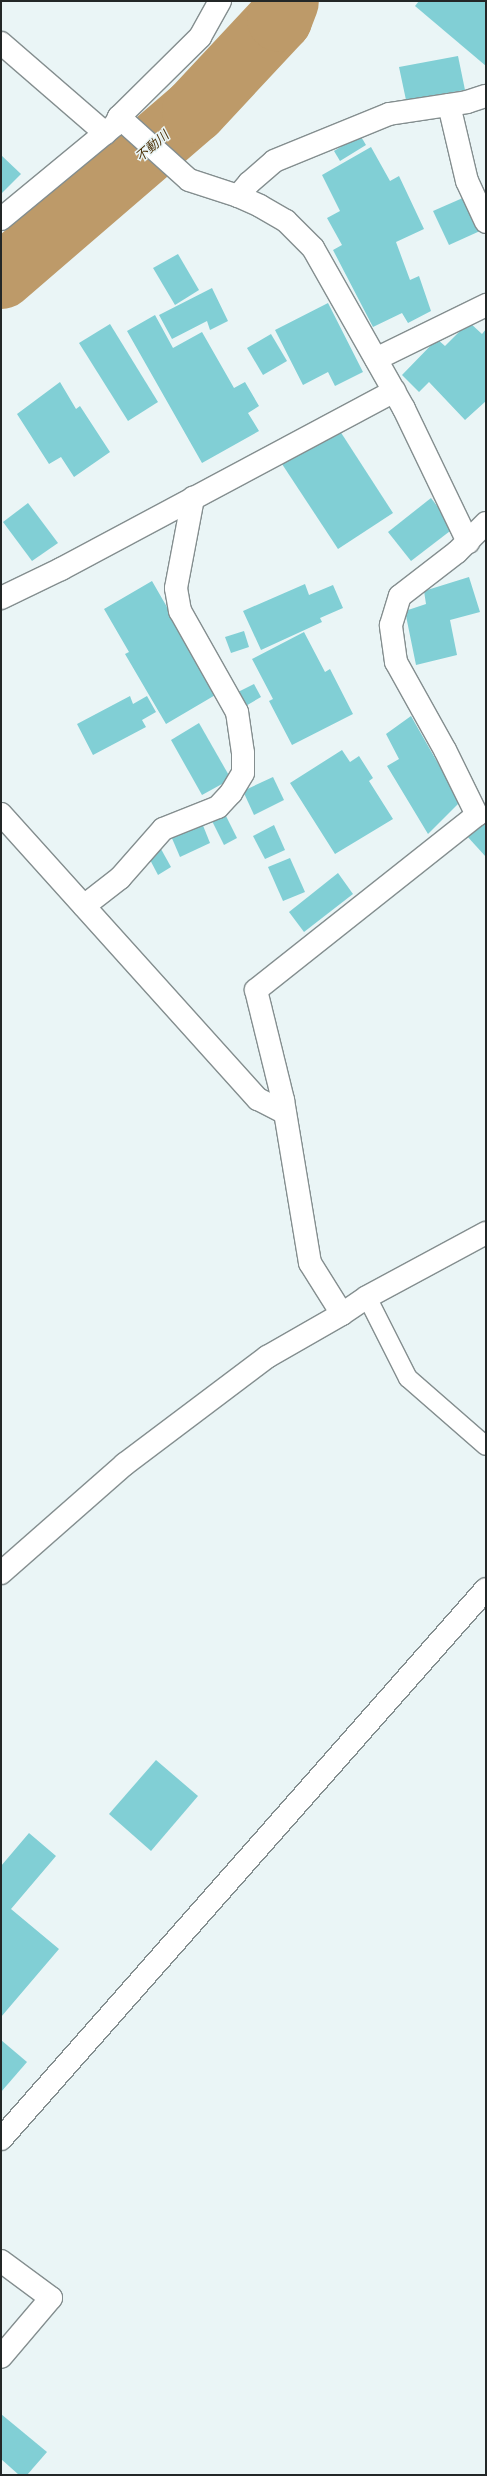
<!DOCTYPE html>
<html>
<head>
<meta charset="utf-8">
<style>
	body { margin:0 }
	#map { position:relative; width:487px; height:2476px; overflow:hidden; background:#eaf5f6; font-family:"Noto Sans","Noto Sans JP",sans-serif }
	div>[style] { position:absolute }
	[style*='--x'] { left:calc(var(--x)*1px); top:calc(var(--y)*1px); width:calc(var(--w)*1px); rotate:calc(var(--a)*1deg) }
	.river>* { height:65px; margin:-32.5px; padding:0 32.5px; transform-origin:32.5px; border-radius:32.5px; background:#bd9a69 }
	.building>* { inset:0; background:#81cfd5 }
	.roads { filter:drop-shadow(1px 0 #848e8f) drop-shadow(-1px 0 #848e8f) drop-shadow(0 1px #848e8f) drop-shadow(0 -1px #848e8f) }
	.service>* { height:18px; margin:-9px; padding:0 9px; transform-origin:9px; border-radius:9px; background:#fff }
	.minor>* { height:22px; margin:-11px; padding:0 11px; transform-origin:11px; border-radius:11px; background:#fff }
	.tertiary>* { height:22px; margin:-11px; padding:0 11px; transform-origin:11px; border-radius:11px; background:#fff }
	span { translate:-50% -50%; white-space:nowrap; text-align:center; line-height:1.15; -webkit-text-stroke:3px #eaf5f6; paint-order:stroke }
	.water-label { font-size:13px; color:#4e350d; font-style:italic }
	.frame { position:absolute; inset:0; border:2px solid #232727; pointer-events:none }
</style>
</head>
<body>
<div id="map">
	<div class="river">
		<div style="--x:1;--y:276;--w:255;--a:-40.7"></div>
		<div style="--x:194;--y:110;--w:125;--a:-47"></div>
		<div style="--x:279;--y:19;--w:19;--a:-69"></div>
	</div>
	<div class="building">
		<div style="clip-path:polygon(419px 1px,486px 1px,486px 66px,415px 6px)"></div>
		<div style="clip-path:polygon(458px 56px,465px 90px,406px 100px,399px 67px)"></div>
		<div style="clip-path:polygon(360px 135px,366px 145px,340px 161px,334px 151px)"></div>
		<div style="clip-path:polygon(371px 147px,390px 181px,399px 176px,424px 229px,396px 242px,410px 280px,419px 276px,431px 311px,408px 323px,402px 313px,373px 327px,333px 250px,342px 245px,327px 218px,340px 211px,322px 175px)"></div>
		<div style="clip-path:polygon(1px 155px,21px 174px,1px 194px)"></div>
		<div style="clip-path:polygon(465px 197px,480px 231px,449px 245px,433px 211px)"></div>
		<div style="clip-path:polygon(178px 254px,199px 290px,175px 305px,153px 268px)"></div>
		<div style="clip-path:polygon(212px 288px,228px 321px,210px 330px,207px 321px,172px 339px,159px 315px)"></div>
		<div style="clip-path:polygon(328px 303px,363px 372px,335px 386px,328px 372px,303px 385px,275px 330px)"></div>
		<div style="clip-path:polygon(155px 315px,173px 348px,202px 332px,234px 388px,245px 382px,259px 406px,248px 413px,259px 431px,202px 463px,127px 331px)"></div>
		<div style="clip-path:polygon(469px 322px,482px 334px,486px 329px,486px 401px,465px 420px,429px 382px,419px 392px,402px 375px,437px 339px,445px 346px)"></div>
		<div style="clip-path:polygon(110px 324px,158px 402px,128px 421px,79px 343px)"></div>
		<div style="clip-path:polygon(271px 334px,287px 361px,263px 375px,247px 348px)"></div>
		<div style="clip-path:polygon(60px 382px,76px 409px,80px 406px,110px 452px,74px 477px,61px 457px,49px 464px,17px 414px)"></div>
		<div style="clip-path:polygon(338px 428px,393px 513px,338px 549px,282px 464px)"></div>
		<div style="clip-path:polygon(431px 498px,454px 528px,411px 561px,388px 532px)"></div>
		<div style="clip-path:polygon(28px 503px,58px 543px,32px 561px,3px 522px)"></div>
		<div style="clip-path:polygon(469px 577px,480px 612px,450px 620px,457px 655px,416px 665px,405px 611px,426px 604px,424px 591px)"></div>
		<div style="clip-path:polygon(152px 581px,217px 694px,166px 724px,125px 654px,129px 652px,104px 609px)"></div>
		<div style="clip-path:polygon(305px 584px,309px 595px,333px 585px,343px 608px,320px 618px,322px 622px,261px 650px,243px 611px)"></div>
		<div style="clip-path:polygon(244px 631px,249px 647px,231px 653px,225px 637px)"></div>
		<div style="clip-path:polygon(304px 632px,325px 672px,330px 669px,353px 714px,292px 745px,269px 701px,273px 699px,252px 659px)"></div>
		<div style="clip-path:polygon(254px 684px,261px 697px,244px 707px,236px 693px)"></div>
		<div style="clip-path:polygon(130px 696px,133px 704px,147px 696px,156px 712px,142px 720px,146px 727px,93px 755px,77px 724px)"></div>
		<div style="clip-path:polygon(411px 716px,460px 802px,428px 834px,387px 766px,399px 759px,386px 734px)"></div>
		<div style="clip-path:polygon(199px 723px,231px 779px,202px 795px,171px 740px)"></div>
		<div style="clip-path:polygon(342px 750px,350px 762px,359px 756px,373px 778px,369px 781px,393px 819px,335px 854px,290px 783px)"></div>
		<div style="clip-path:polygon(273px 777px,284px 800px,254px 815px,243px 791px)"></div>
		<div style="clip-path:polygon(224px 812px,237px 838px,224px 845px,211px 819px)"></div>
		<div style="clip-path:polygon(486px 817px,486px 857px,466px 835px)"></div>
		<div style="clip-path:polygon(202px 823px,210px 843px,180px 857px,171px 836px)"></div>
		<div style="clip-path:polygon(274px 825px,285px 850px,265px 859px,253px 836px)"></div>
		<div style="clip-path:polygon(161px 849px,171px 867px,158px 875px,148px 856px)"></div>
		<div style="clip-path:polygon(290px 858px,305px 892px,283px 901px,268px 867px)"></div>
		<div style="clip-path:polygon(338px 873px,353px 894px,304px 932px,289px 912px)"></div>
		<div style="clip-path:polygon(156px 1760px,198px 1796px,151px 1851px,109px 1814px)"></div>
		<div style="clip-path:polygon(29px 1833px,56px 1856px,11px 1909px,59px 1949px,1px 2017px,1px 1866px)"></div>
		<div style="clip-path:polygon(1px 2040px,27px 2062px,1px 2092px)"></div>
		<div style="clip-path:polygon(1px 2414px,47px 2452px,27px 2475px,19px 2475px,1px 2459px)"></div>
	</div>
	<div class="roads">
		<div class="service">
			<div style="--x:367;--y:1297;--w:91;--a:63.2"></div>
			<div style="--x:408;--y:1378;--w:103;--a:41.1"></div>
		</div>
		<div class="minor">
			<div style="--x:1;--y:43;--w:138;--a:40.9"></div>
			<div style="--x:449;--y:105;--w:78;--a:76.7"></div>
			<div style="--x:467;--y:181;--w:45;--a:65.1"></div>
			<div style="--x:119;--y:117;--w:94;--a:42"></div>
			<div style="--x:189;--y:180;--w:52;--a:18.1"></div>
			<div style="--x:238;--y:196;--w:24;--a:24"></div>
			<div style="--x:260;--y:206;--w:30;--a:30"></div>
			<div style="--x:286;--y:221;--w:38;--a:45"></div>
			<div style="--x:313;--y:248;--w:185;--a:60.5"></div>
			<div style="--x:404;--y:409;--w:148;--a:64.3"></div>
			<div style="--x:238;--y:196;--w:17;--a:-50"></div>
			<div style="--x:249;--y:183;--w:33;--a:-41"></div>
			<div style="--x:274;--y:161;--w:124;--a:-22.2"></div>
			<div style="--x:389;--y:114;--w:79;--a:-8.7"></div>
			<div style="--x:467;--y:102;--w:20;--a:-18"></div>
			<div style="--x:1;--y:219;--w:148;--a:-39.5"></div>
			<div style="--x:115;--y:125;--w:9;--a:-63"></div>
			<div style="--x:119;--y:117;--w:114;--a:-44.6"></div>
			<div style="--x:200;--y:37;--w:41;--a:-60.9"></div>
			<div style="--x:376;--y:359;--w:123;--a:-26.1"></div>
			<div style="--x:1;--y:598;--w:67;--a:-25.8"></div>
			<div style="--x:61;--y:569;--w:378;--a:-28.1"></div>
			<div style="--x:1;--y:814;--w:384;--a:48"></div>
			<div style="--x:258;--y:1099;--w:30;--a:27"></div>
			<div style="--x:84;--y:906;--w:46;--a:-37.9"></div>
			<div style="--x:120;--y:878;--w:65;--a:-48.7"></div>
			<div style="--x:163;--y:829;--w:59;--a:-21.8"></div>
			<div style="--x:218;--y:807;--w:19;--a:-47"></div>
			<div style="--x:231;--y:793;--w:23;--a:-59"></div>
			<div style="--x:243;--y:773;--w:20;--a:-90"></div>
			<div style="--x:243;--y:753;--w:41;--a:-98.3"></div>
			<div style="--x:237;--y:712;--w:116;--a:-119.4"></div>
			<div style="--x:180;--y:611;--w:23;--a:-100"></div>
			<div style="--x:176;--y:588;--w:92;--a:-79.3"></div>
			<div style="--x:342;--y:1314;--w:60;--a:-122.1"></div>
			<div style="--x:310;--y:1263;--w:165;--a:-99.4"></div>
			<div style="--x:283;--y:1100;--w:113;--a:-103.8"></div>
			<div style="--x:256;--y:990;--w:282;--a:-38.4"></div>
			<div style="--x:477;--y:815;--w:72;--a:-116.2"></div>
			<div style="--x:445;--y:750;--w:101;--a:-119.1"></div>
			<div style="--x:396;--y:662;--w:37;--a:-98"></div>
			<div style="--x:391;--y:625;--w:30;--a:-73"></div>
			<div style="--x:400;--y:596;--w:72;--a:-37.7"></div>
			<div style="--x:457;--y:552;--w:41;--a:-45"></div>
			<div style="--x:1;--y:2139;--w:733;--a:-48.59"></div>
			<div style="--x:1;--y:2261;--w:62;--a:36.5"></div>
			<div style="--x:51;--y:2298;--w:77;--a:130.3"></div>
		</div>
		<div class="tertiary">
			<div style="--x:1;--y:1573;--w:165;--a:-41.3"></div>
			<div style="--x:125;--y:1464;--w:178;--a:-37"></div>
			<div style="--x:267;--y:1357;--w:86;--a:-29.8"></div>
			<div style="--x:342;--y:1314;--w:30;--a:-34"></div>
			<div style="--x:367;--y:1297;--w:135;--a:-28.3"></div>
		</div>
	</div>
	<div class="water-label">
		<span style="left:152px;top:146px;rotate:-41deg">不動川</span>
	</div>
	<div class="frame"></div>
</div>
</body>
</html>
